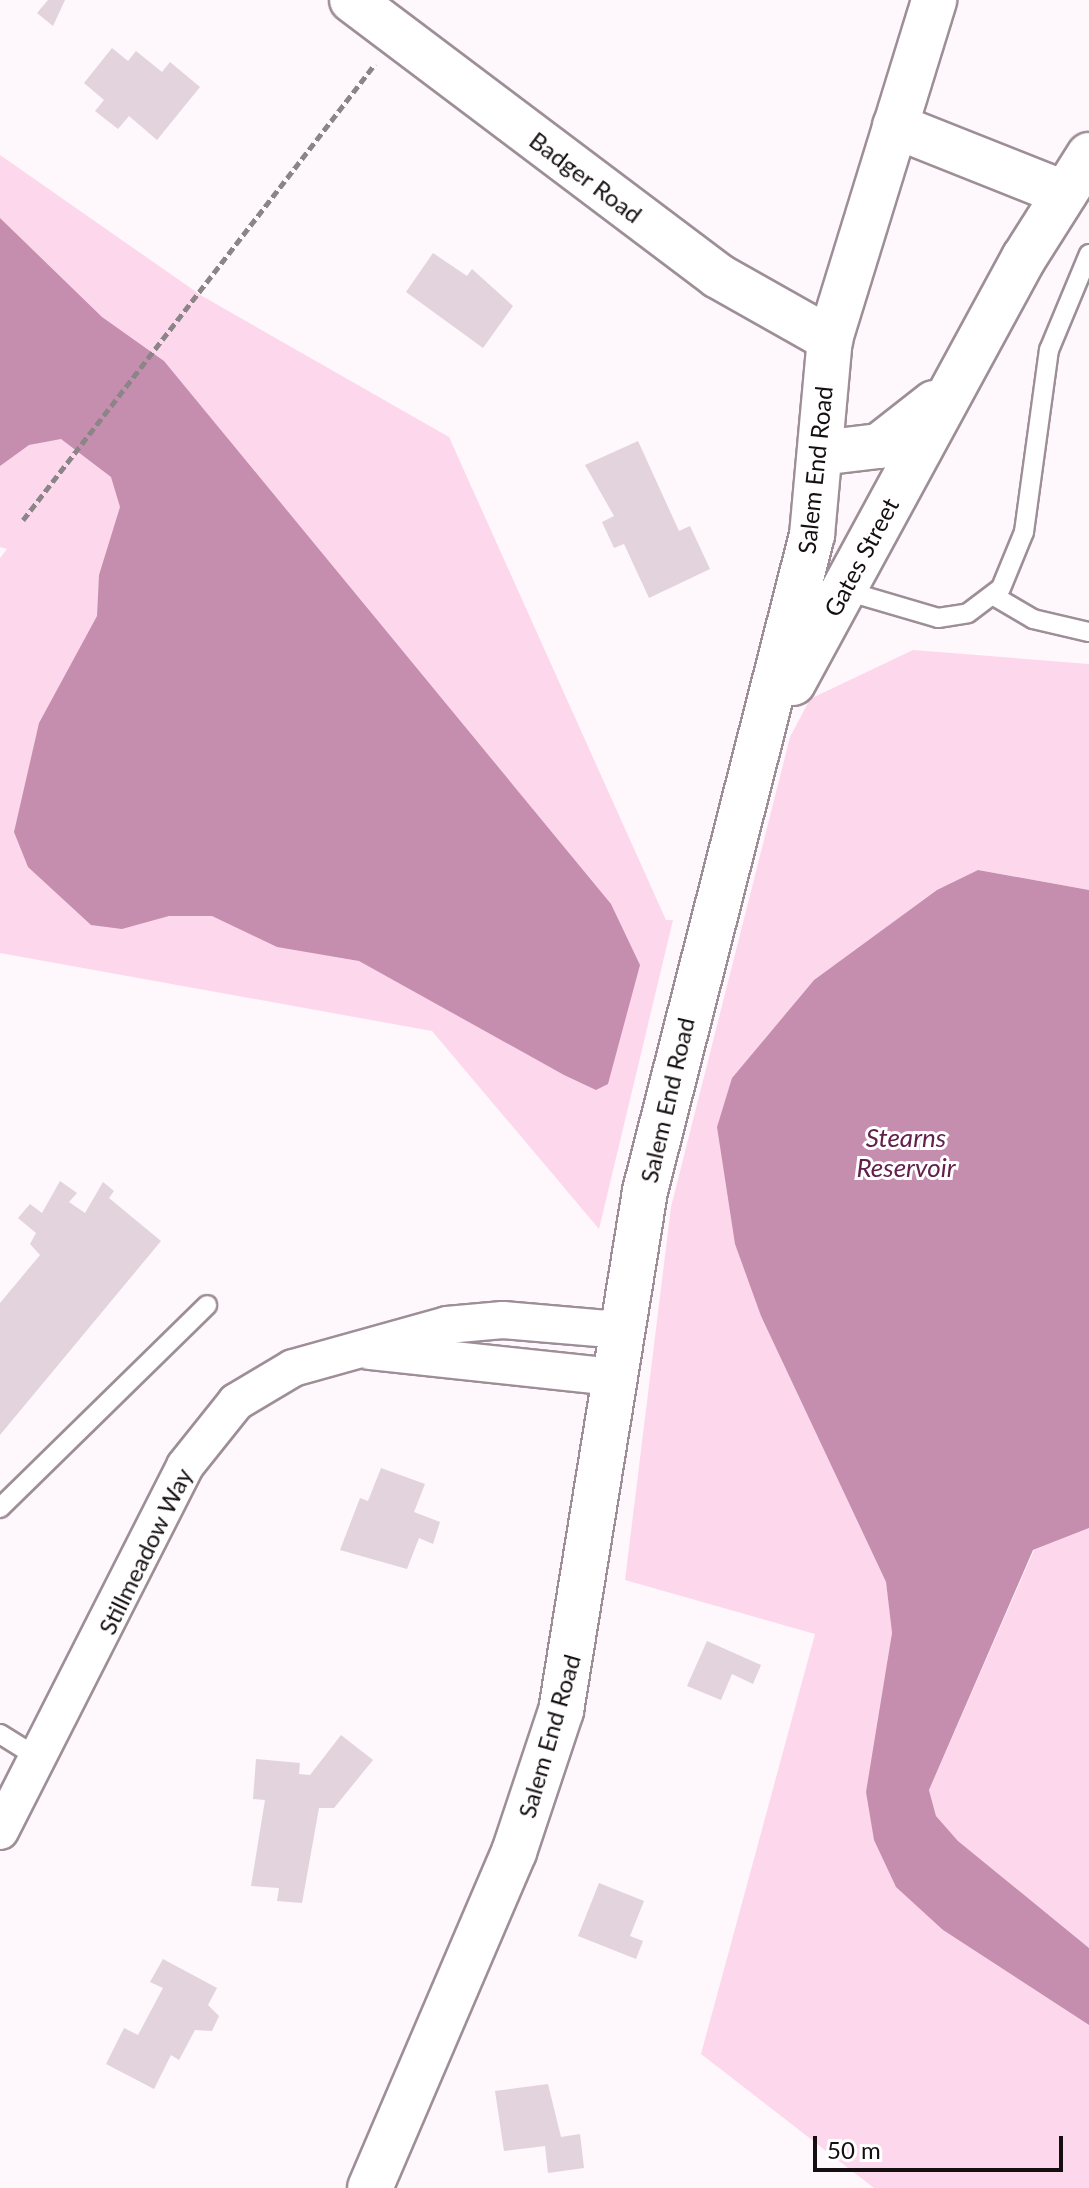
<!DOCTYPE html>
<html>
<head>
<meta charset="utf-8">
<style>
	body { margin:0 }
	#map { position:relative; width:1089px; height:2188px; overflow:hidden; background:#fef7fb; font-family:Lato,sans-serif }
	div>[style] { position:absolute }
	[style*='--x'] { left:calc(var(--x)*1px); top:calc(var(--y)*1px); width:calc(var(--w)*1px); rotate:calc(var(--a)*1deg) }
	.green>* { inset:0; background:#fdd8ed }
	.water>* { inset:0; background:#c58eaf }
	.building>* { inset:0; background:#e3d3dc }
	.path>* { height:5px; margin-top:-2.5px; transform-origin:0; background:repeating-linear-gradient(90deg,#8b8588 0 8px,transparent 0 12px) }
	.roads { filter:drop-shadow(2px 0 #9e8e97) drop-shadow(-2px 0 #9e8e97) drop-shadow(0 2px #9e8e97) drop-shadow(0 -2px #9e8e97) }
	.service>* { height:18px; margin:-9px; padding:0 9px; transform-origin:9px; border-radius:9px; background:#fff }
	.minor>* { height:36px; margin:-18px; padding:0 18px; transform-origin:18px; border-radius:18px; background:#fff }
	.tertiary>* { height:44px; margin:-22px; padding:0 22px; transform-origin:22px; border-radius:22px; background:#fff }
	span { translate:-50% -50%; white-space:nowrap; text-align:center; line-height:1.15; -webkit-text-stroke:6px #fff; paint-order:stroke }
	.street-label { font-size:24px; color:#150f12 }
	.water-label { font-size:26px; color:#63204c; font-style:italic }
	.scale { position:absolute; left:813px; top:2136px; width:250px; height:36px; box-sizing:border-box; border:4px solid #150f12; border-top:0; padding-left:10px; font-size:24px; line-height:28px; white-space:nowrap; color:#150f12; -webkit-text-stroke:6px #fff; paint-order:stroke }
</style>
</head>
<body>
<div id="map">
	<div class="green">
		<div style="clip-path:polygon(0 155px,202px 296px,449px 437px,666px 920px,673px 920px,599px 1229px,432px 1031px,0 953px,0 558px,7px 549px,0 547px)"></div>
		<div style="clip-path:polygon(913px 650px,1089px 664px,1089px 890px,978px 870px,937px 891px,814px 980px,732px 1078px,761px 1316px,886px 1582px,892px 1633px,886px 1679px,943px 1930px,1089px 2025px,1089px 2188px,874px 2188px,701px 2054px,815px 1634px,625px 1580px,671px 1207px,790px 737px,810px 699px)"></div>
		<div style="clip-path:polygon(1089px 1528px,1089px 1948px,958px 1841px,936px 1816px,929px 1790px,1034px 1550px)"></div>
	</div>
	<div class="water">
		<div style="clip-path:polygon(0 218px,102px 317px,164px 361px,611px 904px,640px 965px,608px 1084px,596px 1090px,564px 1075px,359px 961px,277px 947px,212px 916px,169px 916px,122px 929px,91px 925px,28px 867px,14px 832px,39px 723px,97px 616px,99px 575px,120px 507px,111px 477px,61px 439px,29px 445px,0 466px)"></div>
		<div style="clip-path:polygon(978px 870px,1089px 890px,1089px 1528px,1033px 1550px,929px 1790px,936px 1816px,958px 1841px,1089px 1948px,1089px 2025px,943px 1930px,896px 1887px,874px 1840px,866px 1792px,892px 1633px,886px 1582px,761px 1316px,735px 1244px,717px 1127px,732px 1078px,814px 980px,937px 890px)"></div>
	</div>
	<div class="building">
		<div style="clip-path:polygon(48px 0,65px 0,53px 26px,37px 13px)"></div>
		<div style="clip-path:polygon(112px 48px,128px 61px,136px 51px,162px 72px,170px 62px,200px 87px,157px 140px,129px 116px,118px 129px,95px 111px,104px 100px,84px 83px)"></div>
		<div style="clip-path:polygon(433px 253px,467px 276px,472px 269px,513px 306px,483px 348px,406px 292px)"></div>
		<div style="clip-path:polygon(638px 441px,679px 531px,690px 526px,710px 569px,649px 598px,624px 544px,614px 548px,602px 522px,614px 516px,585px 465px)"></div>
		<div style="clip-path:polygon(60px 1181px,77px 1193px,69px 1202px,85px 1213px,103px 1182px,114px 1191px,109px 1198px,161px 1241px,0 1435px,0 1303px,40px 1255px,30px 1244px,36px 1233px,18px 1218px,30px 1204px,42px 1213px)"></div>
		<div style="clip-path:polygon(381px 1468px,425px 1484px,414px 1512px,440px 1522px,433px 1544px,419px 1538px,407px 1569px,340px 1550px,360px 1498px,368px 1501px)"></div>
		<div style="clip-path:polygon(707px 1641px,761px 1665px,753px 1684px,732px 1674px,721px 1700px,687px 1686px)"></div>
		<div style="clip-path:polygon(341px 1735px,373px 1760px,334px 1808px,319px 1808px,302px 1903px,277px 1901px,279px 1888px,251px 1886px,265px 1800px,253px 1799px,256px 1759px,300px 1763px,299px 1774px,310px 1775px)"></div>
		<div style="clip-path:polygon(599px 1883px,644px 1901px,630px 1936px,643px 1941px,636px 1959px,578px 1936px)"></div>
		<div style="clip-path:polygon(163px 1959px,217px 1988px,208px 2005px,219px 2016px,212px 2031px,195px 2030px,179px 2060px,171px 2055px,154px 2089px,106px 2064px,124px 2028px,138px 2035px,163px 1988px,150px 1982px)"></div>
		<div style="clip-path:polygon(548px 2084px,561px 2137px,580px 2134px,584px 2168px,548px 2173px,545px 2146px,504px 2151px,495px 2091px)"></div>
	</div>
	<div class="path">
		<div style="--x:23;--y:520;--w:576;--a:-52.33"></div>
	</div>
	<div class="roads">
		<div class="service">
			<div style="--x:843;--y:590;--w:99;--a:16.4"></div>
			<div style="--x:938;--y:618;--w:30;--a:-9"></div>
			<div style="--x:968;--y:613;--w:41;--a:-37.1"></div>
			<div style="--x:1001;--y:588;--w:61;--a:-67.7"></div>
			<div style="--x:1024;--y:532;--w:184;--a:-82.2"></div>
			<div style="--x:1049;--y:350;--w:104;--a:-67.4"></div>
			<div style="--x:994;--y:596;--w:45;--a:30.5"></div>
			<div style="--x:1033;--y:619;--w:57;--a:13.1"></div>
			<div style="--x:0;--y:1508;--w:290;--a:-44.4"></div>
			<div style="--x:0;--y:1734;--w:44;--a:31.9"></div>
		</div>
		<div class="minor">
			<div style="--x:370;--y:1351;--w:243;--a:6.1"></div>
			<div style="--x:0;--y:1831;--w:409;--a:-63.1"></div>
			<div style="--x:185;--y:1466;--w:82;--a:-51.4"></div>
			<div style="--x:236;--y:1402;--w:66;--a:-30.8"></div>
			<div style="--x:293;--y:1368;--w:160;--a:-15.6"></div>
			<div style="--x:447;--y:1325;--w:56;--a:-5.1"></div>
			<div style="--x:503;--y:1320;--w:116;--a:4.9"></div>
		</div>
		<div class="tertiary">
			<div style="--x:352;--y:0;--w:458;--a:37"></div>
			<div style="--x:718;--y:276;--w:129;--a:29.4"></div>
			<div style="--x:895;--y:126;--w:181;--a:21.7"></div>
			<div style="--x:820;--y:453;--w:59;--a:-6.8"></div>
			<div style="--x:879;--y:446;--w:70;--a:-38"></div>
			<div style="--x:793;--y:683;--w:484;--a:-61.5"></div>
			<div style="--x:1024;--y:258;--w:122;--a:-57.7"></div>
			<div style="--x:370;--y:2188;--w:366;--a:-66.8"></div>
			<div style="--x:514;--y:1852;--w:149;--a:-71.6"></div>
			<div style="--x:561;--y:1711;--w:527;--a:-80.82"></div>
			<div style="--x:645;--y:1191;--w:677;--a:-75.72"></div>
			<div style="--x:812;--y:535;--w:197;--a:-84.8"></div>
			<div style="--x:830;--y:339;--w:355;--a:-72.9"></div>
		</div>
	</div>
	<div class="street-label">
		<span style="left:586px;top:177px;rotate:37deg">Badger Road</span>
		<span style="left:815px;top:470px;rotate:-84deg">Salem End Road</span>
		<span style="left:861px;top:557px;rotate:-62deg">Gates Street</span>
		<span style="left:667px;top:1100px;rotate:-77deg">Salem End Road</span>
		<span style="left:145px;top:1551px;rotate:-64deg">Stillmeadow Way</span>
		<span style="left:549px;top:1736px;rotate:-74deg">Salem End Road</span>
	</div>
	<div class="water-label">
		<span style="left:906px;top:1153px">Stearns<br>Reservoir</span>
	</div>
	<div class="scale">50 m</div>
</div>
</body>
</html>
